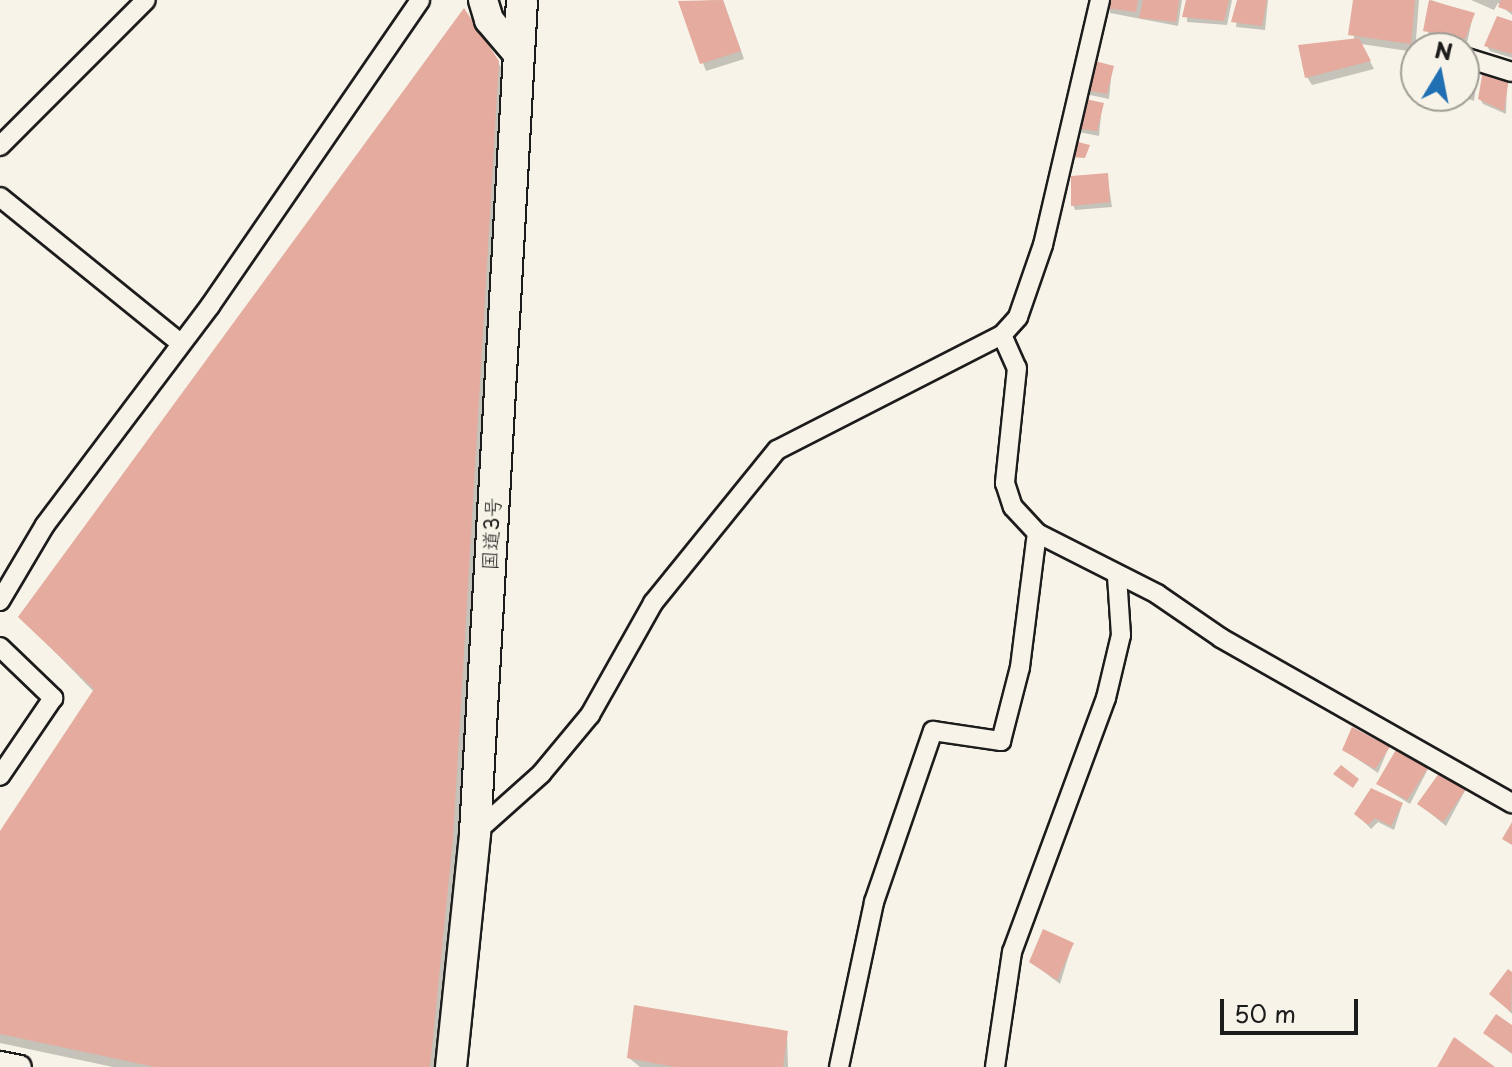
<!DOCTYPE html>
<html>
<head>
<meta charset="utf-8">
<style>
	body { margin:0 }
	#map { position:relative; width:1512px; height:1067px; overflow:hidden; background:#f7f3e8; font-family:"Playpen Sans","Klee One",sans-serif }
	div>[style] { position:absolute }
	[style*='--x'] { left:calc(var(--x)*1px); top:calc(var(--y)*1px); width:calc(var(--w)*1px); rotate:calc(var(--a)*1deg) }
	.shadow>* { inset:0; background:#0003 }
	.building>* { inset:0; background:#e4ab9e }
	.roads { filter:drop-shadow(2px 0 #1c1c1c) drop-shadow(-2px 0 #1c1c1c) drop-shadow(0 2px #1c1c1c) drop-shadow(0 -2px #1c1c1c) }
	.minor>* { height:18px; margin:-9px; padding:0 9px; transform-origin:9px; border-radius:9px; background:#f7f3e8 }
	.tertiary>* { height:22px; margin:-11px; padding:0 11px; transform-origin:11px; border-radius:11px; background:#f7f3e8 }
	.primary>* { height:28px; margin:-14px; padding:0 14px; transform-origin:14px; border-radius:14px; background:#f7f3e8 }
	.trunk>* { height:30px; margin:-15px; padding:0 15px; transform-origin:15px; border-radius:15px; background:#f7f3e8 }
	span { translate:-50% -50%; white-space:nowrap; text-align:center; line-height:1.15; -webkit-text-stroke:7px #f7f3e8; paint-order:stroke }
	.street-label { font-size:20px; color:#1c1c1c }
	.north { position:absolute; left:1400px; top:32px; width:80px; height:80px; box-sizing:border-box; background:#f7f3e8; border:2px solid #9f9d96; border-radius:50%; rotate:10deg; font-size:22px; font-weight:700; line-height:32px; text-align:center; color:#1c1c1c }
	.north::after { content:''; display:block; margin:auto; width:28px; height:36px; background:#1f6fb2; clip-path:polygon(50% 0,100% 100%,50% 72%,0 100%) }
	.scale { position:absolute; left:1220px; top:999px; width:138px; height:36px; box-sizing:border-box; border:4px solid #1c1c1c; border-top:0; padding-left:10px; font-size:24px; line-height:28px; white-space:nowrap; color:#1c1c1c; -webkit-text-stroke:6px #f7f3e8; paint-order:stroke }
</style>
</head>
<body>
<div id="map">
	<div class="shadow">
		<div style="clip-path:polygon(723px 0,744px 59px,706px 71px,680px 2px)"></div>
		<div style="clip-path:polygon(1109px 0,1182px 0,1178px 26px,1110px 13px)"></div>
		<div style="clip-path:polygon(1188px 0,1232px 0,1227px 25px,1187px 22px)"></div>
		<div style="clip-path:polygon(1239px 0,1268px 0,1265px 30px,1236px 27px)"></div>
		<div style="clip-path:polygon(1355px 0,1419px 0,1415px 52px,1361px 44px,1374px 69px,1312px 85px,1307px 77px,1354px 40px)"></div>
		<div style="clip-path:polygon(1431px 0,1473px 15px,1467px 43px,1428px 35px)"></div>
		<div style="clip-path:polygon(1471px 0,1512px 0,1512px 15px,1498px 3px,1494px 10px)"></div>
		<div style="clip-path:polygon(1512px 23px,1512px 58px,1490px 51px,1487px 46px)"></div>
		<div style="clip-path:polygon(498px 62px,505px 74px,458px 851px,437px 1067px,113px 1067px,0 1043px,0 834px,94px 692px,21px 617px)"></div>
		<div style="clip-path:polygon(1464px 63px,1478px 72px,1474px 101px,1461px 96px)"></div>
		<div style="clip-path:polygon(1112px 68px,1109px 99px,1090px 95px,1087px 90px)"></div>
		<div style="clip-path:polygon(1507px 80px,1506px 114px,1483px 104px,1480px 99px)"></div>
		<div style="clip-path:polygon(1102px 105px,1099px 136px,1079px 132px,1077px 127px)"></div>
		<div style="clip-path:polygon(1107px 175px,1112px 207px,1075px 210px,1073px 205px)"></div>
		<div style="clip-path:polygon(1388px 749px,1378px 773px,1344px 750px)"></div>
		<div style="clip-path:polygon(1429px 767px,1410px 804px,1378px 784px)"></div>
		<div style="clip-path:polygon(1467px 787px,1446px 826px,1419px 804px)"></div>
		<div style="clip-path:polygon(1402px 805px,1394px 830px,1378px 822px,1371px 829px,1357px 814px)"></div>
		<div style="clip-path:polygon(1072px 945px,1060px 984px,1031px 962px)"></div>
		<div style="clip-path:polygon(1508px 972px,1512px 975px,1512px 1014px,1492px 994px)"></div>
		<div style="clip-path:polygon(1512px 1028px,1512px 1054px,1485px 1034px)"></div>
		<div style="clip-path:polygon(787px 1033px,788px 1067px,640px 1067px,629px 1058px)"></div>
	</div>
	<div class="building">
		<div style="clip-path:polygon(723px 0,741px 51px,700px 64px,678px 1px)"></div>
		<div style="clip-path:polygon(1106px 0,1138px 0,1136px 12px,1105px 8px)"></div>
		<div style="clip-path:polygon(1143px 0,1179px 0,1176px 22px,1139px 18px)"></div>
		<div style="clip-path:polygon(1186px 0,1229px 0,1224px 21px,1182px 17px)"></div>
		<div style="clip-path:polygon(1237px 0,1267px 0,1262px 26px,1231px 22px)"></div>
		<div style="clip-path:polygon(1353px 0,1415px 0,1411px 44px,1348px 35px)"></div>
		<div style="clip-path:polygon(1429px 0,1475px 13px,1465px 39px,1423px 31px)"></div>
		<div style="clip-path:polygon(1501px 0,1512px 0,1512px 12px,1498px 7px)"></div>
		<div style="clip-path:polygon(464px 8px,499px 61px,453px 839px,430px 1067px,155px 1067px,0 1034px,0 831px,94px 689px,18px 617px)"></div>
		<div style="clip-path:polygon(1497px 16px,1512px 21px,1512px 54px,1484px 46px)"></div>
		<div style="clip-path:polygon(1359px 38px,1371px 61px,1305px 78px,1298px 45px)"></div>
		<div style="clip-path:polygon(1091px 60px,1114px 66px,1107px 94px,1085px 90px)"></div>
		<div style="clip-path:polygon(1464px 61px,1476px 65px,1471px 98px,1464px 95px)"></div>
		<div style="clip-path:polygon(1483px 70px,1509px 78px,1504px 111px,1478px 99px)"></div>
		<div style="clip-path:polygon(1081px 98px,1104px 103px,1097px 131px,1074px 128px)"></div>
		<div style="clip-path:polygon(1074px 141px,1090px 145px,1085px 158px,1069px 157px)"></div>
		<div style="clip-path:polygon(1108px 173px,1110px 202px,1071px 206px,1071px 176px)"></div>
		<div style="clip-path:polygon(1352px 727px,1390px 747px,1375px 769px,1342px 750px)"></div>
		<div style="clip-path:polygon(1397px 748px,1430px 765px,1407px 800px,1376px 784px)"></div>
		<div style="clip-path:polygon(1341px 765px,1359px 779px,1353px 788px,1333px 774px)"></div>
		<div style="clip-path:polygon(1442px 769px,1468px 786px,1443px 822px,1417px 804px)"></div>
		<div style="clip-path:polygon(1371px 788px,1403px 803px,1391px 826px,1375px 818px,1368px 825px,1354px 814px)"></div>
		<div style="clip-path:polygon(1512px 822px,1512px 845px,1502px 839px)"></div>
		<div style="clip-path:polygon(1043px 929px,1074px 943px,1057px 980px,1029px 962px)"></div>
		<div style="clip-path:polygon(1508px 969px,1512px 972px,1511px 1012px,1489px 994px)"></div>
		<div style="clip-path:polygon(634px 1005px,788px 1031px,783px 1067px,675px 1067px,627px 1058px)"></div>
		<div style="clip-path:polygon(1496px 1014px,1512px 1025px,1512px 1053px,1483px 1033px)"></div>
		<div style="clip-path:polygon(1454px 1037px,1495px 1067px,1437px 1067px)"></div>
	</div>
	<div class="roads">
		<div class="minor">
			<div style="--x:1464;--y:57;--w:50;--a:17.4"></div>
			<div style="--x:0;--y:146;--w:206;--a:-45"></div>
			<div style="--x:0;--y:197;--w:229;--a:39"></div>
			<div style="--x:1002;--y:335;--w:36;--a:66"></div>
			<div style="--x:1017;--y:368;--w:116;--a:96"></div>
			<div style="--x:1005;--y:483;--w:25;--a:72"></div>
			<div style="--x:1013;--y:507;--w:35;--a:47"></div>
			<div style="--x:1037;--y:533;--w:135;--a:26.9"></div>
			<div style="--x:1157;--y:594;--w:78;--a:34.5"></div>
			<div style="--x:1221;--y:638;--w:335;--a:29.6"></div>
			<div style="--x:0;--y:601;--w:88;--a:-59.4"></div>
			<div style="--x:45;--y:525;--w:274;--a:-53"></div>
			<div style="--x:210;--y:306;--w:371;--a:-55.5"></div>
			<div style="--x:0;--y:647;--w:74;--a:43.9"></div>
			<div style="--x:53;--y:698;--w:94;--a:124.2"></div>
			<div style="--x:475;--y:833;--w:89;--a:-41.8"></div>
			<div style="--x:541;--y:774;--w:77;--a:-50.3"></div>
			<div style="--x:590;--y:715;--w:129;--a:-60.6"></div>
			<div style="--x:653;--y:603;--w:197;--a:-51"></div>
			<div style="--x:777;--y:450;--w:253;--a:-27.1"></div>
			<div style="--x:1002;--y:335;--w:24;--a:-48"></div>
			<div style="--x:1018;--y:317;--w:76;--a:-70.9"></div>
			<div style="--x:1043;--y:245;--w:252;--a:-76.9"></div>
			<div style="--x:839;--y:1067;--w:169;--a:-78"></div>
			<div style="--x:874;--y:902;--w:181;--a:-71"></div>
			<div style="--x:933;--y:731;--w:69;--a:8.4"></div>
			<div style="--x:1001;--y:741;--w:76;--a:-75.6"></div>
			<div style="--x:1020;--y:667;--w:135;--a:-82.8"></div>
			<div style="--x:995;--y:1067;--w:116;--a:-81.6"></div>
			<div style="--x:1012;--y:952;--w:271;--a:-69.7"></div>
			<div style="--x:1106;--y:698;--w:65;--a:-76.6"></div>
			<div style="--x:1121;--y:635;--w:58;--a:-93.9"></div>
		</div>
		<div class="tertiary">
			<div style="--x:0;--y:1063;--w:20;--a:11"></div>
		</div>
		<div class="primary">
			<div style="--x:483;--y:0;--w:21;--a:73"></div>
			<div style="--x:489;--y:20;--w:43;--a:49.7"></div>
		</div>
		<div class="trunk">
			<div style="--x:451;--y:1067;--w:235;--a:-84.1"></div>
			<div style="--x:475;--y:833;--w:834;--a:-86.77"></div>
		</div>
	</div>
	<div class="street-label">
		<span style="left:491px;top:534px;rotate:-87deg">国道3号</span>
	</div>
	<div class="north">N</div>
	<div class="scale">50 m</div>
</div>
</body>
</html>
